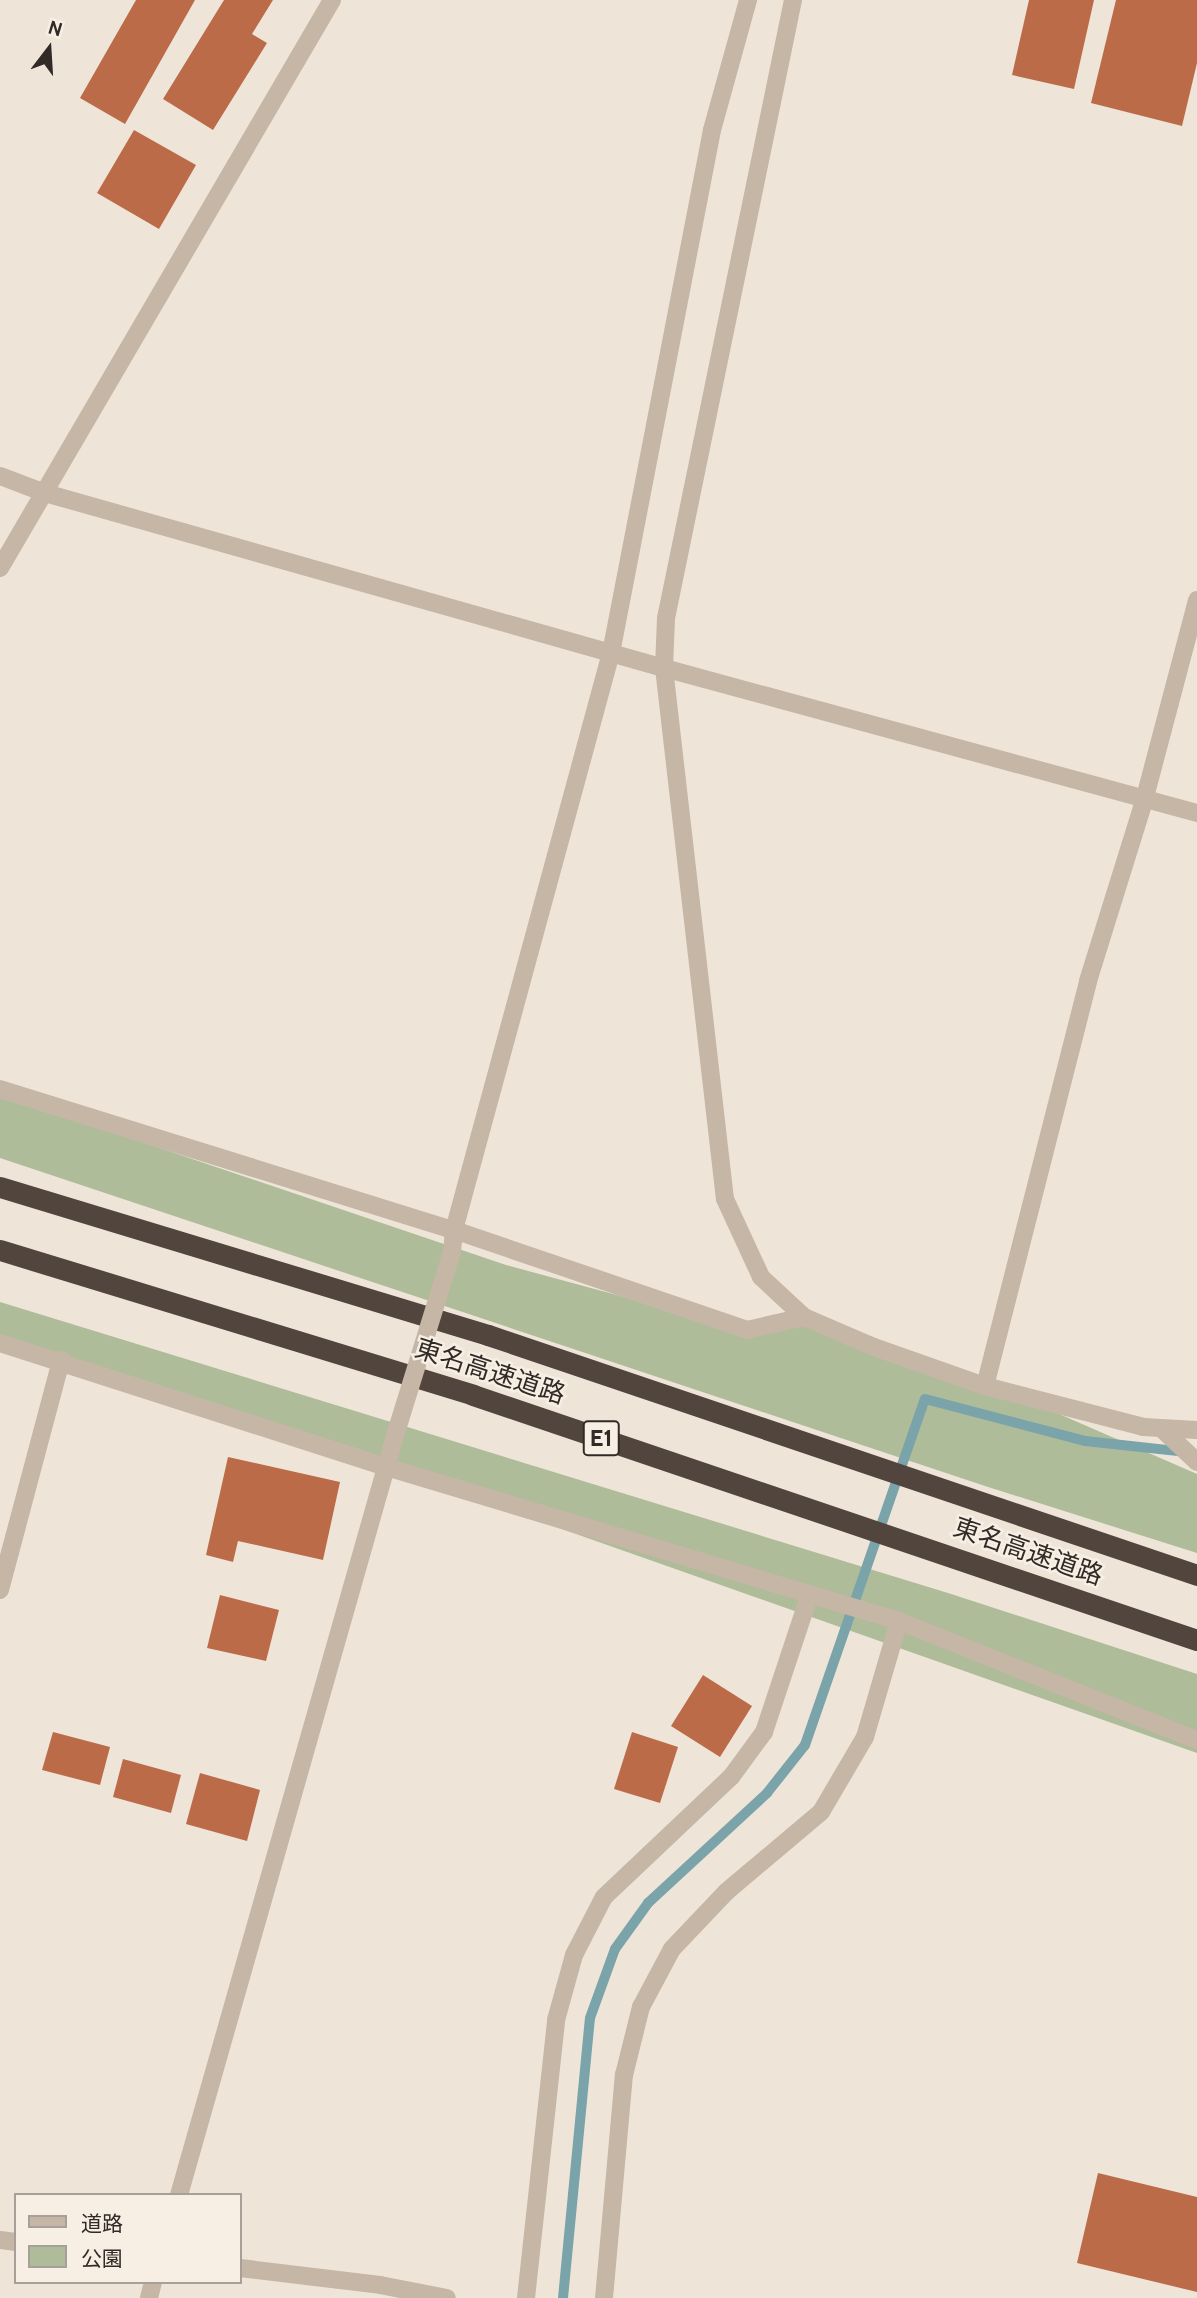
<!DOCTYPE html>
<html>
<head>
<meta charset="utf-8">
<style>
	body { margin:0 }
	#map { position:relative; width:1197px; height:2298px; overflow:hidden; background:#eee5d8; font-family:Cabin,"Noto Sans JP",sans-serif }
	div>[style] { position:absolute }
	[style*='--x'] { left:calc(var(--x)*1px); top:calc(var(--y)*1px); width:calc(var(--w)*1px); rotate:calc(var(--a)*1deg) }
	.green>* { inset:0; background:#afbc9a }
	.stream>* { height:10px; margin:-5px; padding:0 5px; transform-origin:5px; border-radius:5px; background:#7aa4a9 }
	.building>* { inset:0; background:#bc6b49 }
	.minor>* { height:18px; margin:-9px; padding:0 9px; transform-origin:9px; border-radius:9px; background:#c5b6a6 }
	.highway>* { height:21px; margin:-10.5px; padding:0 10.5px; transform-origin:10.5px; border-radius:10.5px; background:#52453e }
	.minor-bridge>* { height:18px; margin:-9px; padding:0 9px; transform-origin:9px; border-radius:9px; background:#c5b6a6 }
	span { translate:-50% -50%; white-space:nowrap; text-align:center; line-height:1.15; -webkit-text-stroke:5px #f7efe4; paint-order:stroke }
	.shield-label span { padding:2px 5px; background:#f7efe4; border:2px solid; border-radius:5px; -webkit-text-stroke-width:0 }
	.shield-label { font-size:24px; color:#322a26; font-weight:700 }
	.street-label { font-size:26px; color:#322a26 }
	.legend { position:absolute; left:14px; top:2193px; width:228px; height:91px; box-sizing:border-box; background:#f7efe4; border:2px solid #a8a098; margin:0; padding:9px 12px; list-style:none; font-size:21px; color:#322a26 }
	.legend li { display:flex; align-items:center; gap:14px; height:35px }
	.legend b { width:35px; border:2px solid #a8a098 }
	.north { position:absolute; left:14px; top:14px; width:70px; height:70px; -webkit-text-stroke:5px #f7efe4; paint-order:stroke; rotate:17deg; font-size:19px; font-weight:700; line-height:28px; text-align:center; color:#322a26 }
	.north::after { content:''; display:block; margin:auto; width:24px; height:32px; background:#322a26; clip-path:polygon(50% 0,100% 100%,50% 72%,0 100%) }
</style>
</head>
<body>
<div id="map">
	<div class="green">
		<div style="clip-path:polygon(0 1094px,506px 1265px,746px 1330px,804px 1317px,1011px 1393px,1197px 1474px,1197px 1553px,985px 1486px,0 1158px)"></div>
		<div style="clip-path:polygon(0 1302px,948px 1593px,1197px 1674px,1197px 1753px,386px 1467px,0 1350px)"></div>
	</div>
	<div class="stream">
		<div style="--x:563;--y:2298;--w:281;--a:-84.5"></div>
		<div style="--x:590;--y:2018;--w:73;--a:-70.1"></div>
		<div style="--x:615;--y:1949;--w:57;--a:-54.3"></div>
		<div style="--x:648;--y:1903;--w:162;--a:-42.7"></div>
		<div style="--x:767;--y:1793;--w:61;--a:-51.6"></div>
		<div style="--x:805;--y:1745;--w:366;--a:-70.9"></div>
		<div style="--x:925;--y:1399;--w:165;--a:14.7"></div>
		<div style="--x:1085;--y:1441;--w:103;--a:6.2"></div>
	</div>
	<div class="building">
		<div style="clip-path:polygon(136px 0,195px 0,125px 124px,80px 98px)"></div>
		<div style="clip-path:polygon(224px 0,273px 0,252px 34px,267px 43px,213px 130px,163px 99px)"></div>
		<div style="clip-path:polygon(1029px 0,1094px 0,1074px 89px,1012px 75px)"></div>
		<div style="clip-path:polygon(1116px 0,1197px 0,1197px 63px,1182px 126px,1091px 103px)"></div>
		<div style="clip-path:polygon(134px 130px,196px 165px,159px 229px,97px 193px)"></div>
		<div style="clip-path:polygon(228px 1457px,340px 1482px,323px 1560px,238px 1541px,233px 1562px,206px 1555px)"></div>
		<div style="clip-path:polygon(220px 1595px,279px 1610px,266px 1661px,207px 1648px)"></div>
		<div style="clip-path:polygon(703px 1675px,752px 1706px,720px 1757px,671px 1726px)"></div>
		<div style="clip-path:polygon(53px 1732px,110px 1747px,100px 1785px,42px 1770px)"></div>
		<div style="clip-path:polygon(632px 1732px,678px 1747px,660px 1803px,614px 1789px)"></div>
		<div style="clip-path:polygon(123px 1759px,181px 1775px,171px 1813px,113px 1797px)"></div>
		<div style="clip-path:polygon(200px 1773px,260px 1790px,247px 1841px,186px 1824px)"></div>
		<div style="clip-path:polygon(1098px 2173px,1197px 2197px,1197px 2292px,1077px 2263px)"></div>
	</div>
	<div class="minor">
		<div style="--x:793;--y:0;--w:631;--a:101.61"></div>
		<div style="--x:666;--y:618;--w:50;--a:92.3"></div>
		<div style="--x:664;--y:668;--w:534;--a:83.45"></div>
		<div style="--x:725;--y:1199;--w:86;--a:65.2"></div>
		<div style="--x:761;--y:1277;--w:59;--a:42.9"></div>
		<div style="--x:804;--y:1317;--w:76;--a:23.2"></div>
		<div style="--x:874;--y:1347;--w:118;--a:19.4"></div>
		<div style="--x:985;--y:1386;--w:163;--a:14.5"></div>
		<div style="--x:1143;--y:1427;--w:54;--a:3.2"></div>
		<div style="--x:0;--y:476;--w:48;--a:20.7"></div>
		<div style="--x:45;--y:493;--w:643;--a:15.79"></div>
		<div style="--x:664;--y:668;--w:552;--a:15.22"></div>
		<div style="--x:0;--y:568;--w:658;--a:-59.69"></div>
		<div style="--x:0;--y:1089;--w:475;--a:17.3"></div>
		<div style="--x:454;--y:1230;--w:310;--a:18.8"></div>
		<div style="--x:747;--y:1330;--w:58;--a:-12.8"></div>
		<div style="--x:452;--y:1252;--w:22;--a:-85"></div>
		<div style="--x:454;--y:1230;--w:598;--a:-74.78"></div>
		<div style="--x:611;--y:653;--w:533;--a:-79.07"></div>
		<div style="--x:712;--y:130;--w:135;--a:-74.5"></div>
		<div style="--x:0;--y:1343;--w:405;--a:17.8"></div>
		<div style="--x:386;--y:1467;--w:536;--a:16.71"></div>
		<div style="--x:899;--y:1621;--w:321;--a:21.8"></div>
		<div style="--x:985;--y:1386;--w:418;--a:-75.7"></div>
		<div style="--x:1088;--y:981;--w:189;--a:-72.7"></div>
		<div style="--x:1144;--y:801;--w:208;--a:-75.2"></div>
		<div style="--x:1162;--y:1429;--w:48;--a:43.3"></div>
		<div style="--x:0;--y:1590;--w:238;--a:-75.1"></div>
		<div style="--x:179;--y:2195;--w:786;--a:-74.12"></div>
		<div style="--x:0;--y:2240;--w:16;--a:7"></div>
		<div style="--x:240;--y:2268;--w:141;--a:6.9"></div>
		<div style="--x:380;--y:2285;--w:68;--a:11"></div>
		<div style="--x:149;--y:2298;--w:16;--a:-76"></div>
		<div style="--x:526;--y:2298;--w:280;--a:-83.8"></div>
		<div style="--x:556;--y:2020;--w:67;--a:-74.5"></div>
		<div style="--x:574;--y:1955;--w:65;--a:-62.7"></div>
		<div style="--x:604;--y:1897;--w:175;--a:-43.4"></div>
		<div style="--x:731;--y:1777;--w:56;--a:-53.7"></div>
		<div style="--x:764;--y:1732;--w:145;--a:-71.6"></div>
		<div style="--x:604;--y:2298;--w:224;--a:-84.9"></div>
		<div style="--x:624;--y:2075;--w:70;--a:-76"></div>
		<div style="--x:641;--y:2007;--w:66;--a:-61.9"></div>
		<div style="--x:672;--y:1949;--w:79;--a:-46.5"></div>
		<div style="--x:726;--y:1892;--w:124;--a:-40.1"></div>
		<div style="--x:821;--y:1812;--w:87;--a:-59.6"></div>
		<div style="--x:865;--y:1737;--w:121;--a:-73.7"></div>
	</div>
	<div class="highway">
		<div style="--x:0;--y:1187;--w:510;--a:16.87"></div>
		<div style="--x:488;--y:1335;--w:749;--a:18.7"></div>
		<div style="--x:0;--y:1250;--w:495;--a:17"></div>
		<div style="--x:473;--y:1395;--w:764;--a:18.7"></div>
	</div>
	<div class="minor-bridge">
		<div style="--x:394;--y:1439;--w:196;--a:-72.8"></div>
	</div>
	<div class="shield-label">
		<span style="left:601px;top:1438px">E1</span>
	</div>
	<div class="street-label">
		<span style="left:490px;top:1372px;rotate:18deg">東名高速道路</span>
		<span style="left:1028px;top:1552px;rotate:19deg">東名高速道路</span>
	</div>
	<ul class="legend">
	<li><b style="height:9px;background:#c5b6a6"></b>道路</li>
	<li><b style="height:19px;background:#afbc9a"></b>公園</li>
	</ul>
	<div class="north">N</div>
</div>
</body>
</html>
